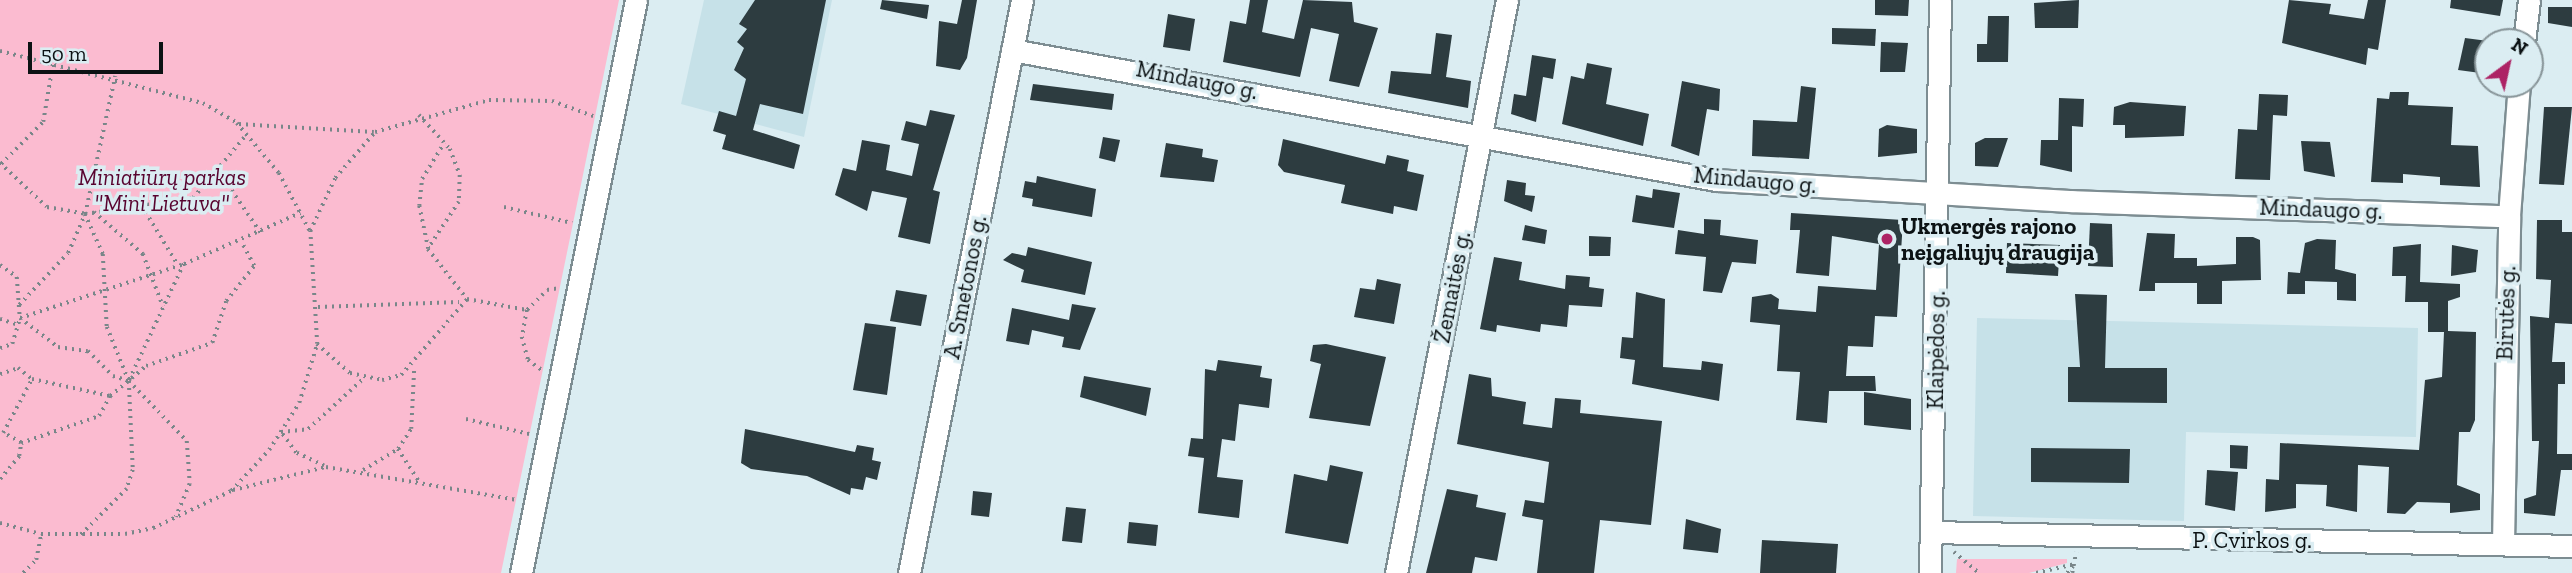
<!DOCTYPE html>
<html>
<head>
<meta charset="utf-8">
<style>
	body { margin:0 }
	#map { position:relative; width:2572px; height:573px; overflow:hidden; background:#dbedf2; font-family:"Zilla Slab",serif }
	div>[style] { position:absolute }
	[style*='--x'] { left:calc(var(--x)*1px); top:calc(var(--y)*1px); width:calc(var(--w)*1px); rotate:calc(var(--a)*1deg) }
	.built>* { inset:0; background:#c6e1e8 }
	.green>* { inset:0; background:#fbbbd0 }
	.building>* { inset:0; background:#2d3c40 }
	.path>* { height:3.5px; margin-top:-1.75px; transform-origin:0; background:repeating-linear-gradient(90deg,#798689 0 2px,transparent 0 7px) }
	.roads { filter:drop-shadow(2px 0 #7d8d92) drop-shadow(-2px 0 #7d8d92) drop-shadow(0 2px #7d8d92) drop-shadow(0 -2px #7d8d92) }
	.minor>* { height:21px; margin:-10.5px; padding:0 10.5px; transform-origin:10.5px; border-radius:10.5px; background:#fff }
	.dots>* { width:19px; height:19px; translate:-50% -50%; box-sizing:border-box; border:4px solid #dbedf2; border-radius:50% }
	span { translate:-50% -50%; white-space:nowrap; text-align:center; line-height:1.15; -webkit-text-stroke:7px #dbedf2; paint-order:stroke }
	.street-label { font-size:23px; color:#0c1214 }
	.park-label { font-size:23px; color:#58032f; font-style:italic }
	.poi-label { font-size:23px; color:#0c1214; font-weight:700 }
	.left { translate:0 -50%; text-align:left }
	.north { position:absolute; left:2474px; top:28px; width:70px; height:70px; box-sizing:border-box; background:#dbedf2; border:2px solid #889599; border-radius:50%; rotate:33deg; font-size:19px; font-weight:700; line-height:28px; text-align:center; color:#0c1214 }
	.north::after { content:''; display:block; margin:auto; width:24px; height:32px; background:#ad2365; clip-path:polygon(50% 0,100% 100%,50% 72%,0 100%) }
	.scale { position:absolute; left:28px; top:42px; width:135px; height:32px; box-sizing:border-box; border:4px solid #0c1214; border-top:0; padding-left:9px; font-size:21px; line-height:24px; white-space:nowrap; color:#0c1214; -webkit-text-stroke:5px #dbedf2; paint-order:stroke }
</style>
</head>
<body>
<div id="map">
	<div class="built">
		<div style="clip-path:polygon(704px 0,832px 0,804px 137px,681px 104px)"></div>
		<div style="clip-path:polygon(1977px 318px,2418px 328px,2416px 437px,2186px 432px,2184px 521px,1973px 516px)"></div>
	</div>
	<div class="green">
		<div style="clip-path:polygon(0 0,619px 0,501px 573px,0 573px)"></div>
		<div style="clip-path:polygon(1957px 559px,2067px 559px,2067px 563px,2029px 573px,1956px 573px)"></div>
	</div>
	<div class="building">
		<div style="clip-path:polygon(755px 0,826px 0,803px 114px,760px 104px,753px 130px,800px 145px,794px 169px,722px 149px,726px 135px,713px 131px,719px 111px,736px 116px,746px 79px,734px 70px,744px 48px,737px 42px,747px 29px,739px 24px)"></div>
		<div style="clip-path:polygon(882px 0,929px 5px,927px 19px,880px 9px)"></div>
		<div style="clip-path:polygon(962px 0,977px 0,967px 58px,960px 70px,936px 66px,939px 21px,957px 24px)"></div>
		<div style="clip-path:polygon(1250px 0,1268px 0,1262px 32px,1294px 39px,1303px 0,1352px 2px,1354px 22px,1378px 28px,1359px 87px,1329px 81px,1339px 34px,1311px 28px,1300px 77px,1223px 62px,1230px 21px,1246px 24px)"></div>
		<div style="clip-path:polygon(1875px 0,1909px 0,1908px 16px,1875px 15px)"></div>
		<div style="clip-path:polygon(2079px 0,2078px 28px,2035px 28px,2034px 3px)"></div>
		<div style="clip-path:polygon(2289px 0,2331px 4px,2329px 14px,2364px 19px,2368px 0,2386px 0,2378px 50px,2368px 48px,2366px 65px,2282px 43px)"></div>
		<div style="clip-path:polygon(2451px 0,2503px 0,2500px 16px,2450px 8px)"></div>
		<div style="clip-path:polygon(2548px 7px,2572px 7px,2572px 27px,2548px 23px)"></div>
		<div style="clip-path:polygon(1168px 14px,1195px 19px,1190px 51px,1163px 47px)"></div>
		<div style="clip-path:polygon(1988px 16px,2009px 16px,2008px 62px,1977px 62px,1977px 44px,1987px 44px)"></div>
		<div style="clip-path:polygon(1832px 28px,1876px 29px,1875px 46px,1832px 44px)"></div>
		<div style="clip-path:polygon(1436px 33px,1452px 35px,1446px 77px,1471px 81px,1468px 108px,1388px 93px,1391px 71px,1431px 74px)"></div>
		<div style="clip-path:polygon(2465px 38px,2488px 41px,2488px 74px,2458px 70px)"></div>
		<div style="clip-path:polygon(1881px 42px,1908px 43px,1905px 72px,1880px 72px)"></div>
		<div style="clip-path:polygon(1532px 55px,1556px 59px,1553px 79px,1543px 77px,1536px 122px,1511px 114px,1514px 94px,1526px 96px)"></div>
		<div style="clip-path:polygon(1587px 63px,1612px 68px,1606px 104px,1649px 114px,1643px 146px,1562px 124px,1571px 76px,1584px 79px)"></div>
		<div style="clip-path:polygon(1682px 81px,1720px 89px,1719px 111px,1707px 109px,1699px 156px,1671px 146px)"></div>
		<div style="clip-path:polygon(1033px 84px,1114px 94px,1112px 110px,1030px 100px)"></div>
		<div style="clip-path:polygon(1801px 86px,1816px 88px,1809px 159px,1752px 156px,1753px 120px,1797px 122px)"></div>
		<div style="clip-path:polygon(2390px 92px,2409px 92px,2408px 105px,2453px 107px,2451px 145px,2478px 146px,2480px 187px,2440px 185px,2440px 177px,2403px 174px,2403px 183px,2371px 182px,2377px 98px,2389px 99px)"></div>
		<div style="clip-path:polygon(2259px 94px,2288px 95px,2287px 116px,2273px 115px,2270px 180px,2235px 179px,2238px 129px,2257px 130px)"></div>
		<div style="clip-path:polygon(2059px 98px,2084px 99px,2083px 127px,2072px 126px,2072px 172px,2040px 165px,2041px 140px,2058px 140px)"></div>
		<div style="clip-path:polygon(2130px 102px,2186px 106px,2184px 136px,2125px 138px,2125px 125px,2113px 125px,2114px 107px)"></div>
		<div style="clip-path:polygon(2544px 107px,2572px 107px,2564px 185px,2539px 184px)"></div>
		<div style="clip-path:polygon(930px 110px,955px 115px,933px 190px,940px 192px,930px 244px,898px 237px,907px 198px,872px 191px,867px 211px,835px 195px,843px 168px,856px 171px,862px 140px,890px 145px,886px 170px,912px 176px,919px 144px,901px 140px,906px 121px,926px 126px)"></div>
		<div style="clip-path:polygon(1887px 125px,1917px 129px,1917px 153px,1878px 157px,1879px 129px)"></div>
		<div style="clip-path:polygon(1103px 137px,1120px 140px,1115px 162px,1099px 158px)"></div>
		<div style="clip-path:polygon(1985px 138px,2008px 138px,1998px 167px,1975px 166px,1975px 143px)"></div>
		<div style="clip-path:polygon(1283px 139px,1385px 164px,1387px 155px,1409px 160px,1407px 171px,1424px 175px,1417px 211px,1394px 206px,1393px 214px,1341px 203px,1345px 185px,1284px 172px,1278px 165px)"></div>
		<div style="clip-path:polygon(2301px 141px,2330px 142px,2335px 177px,2304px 171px)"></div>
		<div style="clip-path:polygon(1166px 143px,1203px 149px,1202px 157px,1218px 160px,1214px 182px,1160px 177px)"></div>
		<div style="clip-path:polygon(1037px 176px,1096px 189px,1092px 217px,1032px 206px,1033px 199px,1022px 197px,1025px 181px,1036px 183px)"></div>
		<div style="clip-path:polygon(1507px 180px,1526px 183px,1525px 195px,1535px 196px,1532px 212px,1504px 201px)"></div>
		<div style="clip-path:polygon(1653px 189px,1680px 193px,1674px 228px,1632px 222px,1636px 195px,1652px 198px)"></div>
		<div style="clip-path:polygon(1791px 213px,1903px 220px,1897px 317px,1875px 316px,1873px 347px,1848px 346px,1846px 376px,1875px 376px,1876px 391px,1829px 391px,1827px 423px,1796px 420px,1800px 372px,1777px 371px,1780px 325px,1750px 322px,1752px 297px,1771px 294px,1779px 299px,1778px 309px,1816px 312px,1818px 286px,1876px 290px,1879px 244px,1832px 236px,1829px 276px,1796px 273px,1800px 230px,1790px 230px)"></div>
		<div style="clip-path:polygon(1704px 219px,1721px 220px,1720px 235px,1758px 240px,1756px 264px,1732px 262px,1722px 293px,1703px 291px,1706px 257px,1675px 254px,1678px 230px,1704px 234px)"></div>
		<div style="clip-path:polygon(2537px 220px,2562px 220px,2562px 232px,2572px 232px,2572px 324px,2555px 323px,2552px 362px,2565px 362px,2565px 384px,2558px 384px,2557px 454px,2572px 454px,2572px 470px,2561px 470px,2555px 516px,2524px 513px,2524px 499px,2536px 495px,2539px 441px,2532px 441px,2530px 316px,2549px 318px,2551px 280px,2536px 279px)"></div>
		<div style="clip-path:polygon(2090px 223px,2112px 224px,2113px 267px,2088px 266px)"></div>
		<div style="clip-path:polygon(1525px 225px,1547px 230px,1545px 244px,1522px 240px)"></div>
		<div style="clip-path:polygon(2147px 233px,2175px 234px,2174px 258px,2197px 258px,2197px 266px,2236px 264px,2236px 237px,2253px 237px,2260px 240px,2261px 280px,2222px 281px,2222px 304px,2197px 304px,2197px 283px,2155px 283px,2155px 291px,2139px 291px)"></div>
		<div style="clip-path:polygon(1589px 236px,1611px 237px,1610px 256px,1589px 256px)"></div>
		<div style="clip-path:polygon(2317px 239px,2336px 240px,2335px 269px,2356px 274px,2356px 301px,2337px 300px,2337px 282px,2305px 281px,2305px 294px,2287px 294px,2288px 272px,2300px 273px,2305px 243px)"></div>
		<div style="clip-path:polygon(2007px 243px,2060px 245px,2058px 276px,2006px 273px)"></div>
		<div style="clip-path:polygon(2421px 244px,2420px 282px,2460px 284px,2460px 297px,2448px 301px,2448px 331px,2476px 332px,2475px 420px,2470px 432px,2459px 432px,2457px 485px,2480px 494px,2480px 510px,2450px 513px,2450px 503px,2417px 502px,2405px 514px,2387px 513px,2389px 467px,2358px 465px,2357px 512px,2326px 506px,2327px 485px,2296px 484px,2296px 508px,2265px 512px,2266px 479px,2279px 480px,2280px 443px,2419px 450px,2425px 380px,2442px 377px,2444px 332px,2428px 332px,2428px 302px,2405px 302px,2406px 276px,2392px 276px,2393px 247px)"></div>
		<div style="clip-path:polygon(2452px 245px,2478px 250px,2476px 272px,2451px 276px)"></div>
		<div style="clip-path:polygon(1028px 247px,1092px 262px,1085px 295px,1021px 282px,1024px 270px,1003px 260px,1012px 253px,1026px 256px)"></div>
		<div style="clip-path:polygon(1494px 257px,1522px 262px,1519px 280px,1565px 289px,1566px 275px,1590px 277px,1589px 287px,1604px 289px,1602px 307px,1569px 305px,1567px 327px,1541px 324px,1540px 332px,1497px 325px,1496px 332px,1480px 329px)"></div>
		<div style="clip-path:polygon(1377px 279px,1401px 284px,1394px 324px,1354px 317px,1360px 288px,1375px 290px)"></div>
		<div style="clip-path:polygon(896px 290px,927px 295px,921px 326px,890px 321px)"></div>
		<div style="clip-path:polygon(1636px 292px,1665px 299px,1663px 367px,1701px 370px,1702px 361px,1723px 364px,1719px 401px,1632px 384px,1635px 360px,1620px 358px,1622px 337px,1633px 338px)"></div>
		<div style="clip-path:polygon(2075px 294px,2107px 295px,2105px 368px,2167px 368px,2167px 403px,2068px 402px,2068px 367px,2080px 367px)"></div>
		<div style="clip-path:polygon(1072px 304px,1096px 308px,1080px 350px,1062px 347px,1064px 337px,1032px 330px,1029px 345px,1006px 341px,1012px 308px,1069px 320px)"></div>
		<div style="clip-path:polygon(865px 323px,896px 327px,887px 395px,853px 390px)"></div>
		<div style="clip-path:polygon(1326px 344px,1386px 357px,1370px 426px,1309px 418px,1321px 364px,1310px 361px,1313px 345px)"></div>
		<div style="clip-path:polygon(1218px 360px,1262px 366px,1260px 377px,1272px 379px,1269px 408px,1239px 404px,1235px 441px,1222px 439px,1217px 477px,1243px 480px,1239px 518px,1198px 513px,1204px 458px,1188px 456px,1191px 438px,1203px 439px,1205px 369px,1216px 371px)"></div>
		<div style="clip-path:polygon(1469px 374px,1491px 378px,1492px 396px,1526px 402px,1523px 424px,1552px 428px,1555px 398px,1581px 400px,1580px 413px,1662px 421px,1651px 525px,1600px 520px,1594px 573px,1537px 573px,1543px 520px,1522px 516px,1525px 500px,1544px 503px,1549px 462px,1457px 444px)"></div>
		<div style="clip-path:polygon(1084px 376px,1151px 388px,1146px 416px,1080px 397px)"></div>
		<div style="clip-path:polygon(1864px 392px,1911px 399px,1911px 430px,1864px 425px)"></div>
		<div style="clip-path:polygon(745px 429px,855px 452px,857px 445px,874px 448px,872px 460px,881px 462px,877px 480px,866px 477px,863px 490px,851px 488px,850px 495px,807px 476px,751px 469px,741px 463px)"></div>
		<div style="clip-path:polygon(2230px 445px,2248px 446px,2247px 469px,2230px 468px)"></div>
		<div style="clip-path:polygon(2031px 448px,2130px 449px,2129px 483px,2031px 482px)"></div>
		<div style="clip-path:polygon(1330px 465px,1363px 472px,1348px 544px,1285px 533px,1294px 474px,1327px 481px)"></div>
		<div style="clip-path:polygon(2207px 470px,2238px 472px,2235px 511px,2205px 505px)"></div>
		<div style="clip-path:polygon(1447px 489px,1478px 495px,1476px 507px,1506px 513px,1497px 561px,1475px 557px,1472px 573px,1426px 573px)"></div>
		<div style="clip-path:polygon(973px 491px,992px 493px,989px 517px,971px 515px)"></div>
		<div style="clip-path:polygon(1066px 507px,1086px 509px,1082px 543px,1062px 541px)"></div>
		<div style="clip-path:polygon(1686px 519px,1721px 529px,1718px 553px,1683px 549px)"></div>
		<div style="clip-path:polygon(1129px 522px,1158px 525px,1156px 546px,1127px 543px)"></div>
		<div style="clip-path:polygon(1762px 540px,1838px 544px,1836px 573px,1760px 573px)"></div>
	</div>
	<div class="path">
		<div style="--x:0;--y:51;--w:210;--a:14.4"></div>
		<div style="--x:203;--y:103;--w:39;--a:30"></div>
		<div style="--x:237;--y:123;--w:65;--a:50"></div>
		<div style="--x:279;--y:173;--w:66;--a:61.9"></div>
		<div style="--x:419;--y:115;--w:46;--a:47.6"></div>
		<div style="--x:450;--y:149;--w:28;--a:69"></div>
		<div style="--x:460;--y:175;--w:27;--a:92"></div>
		<div style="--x:459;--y:202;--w:56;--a:123.4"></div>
		<div style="--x:428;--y:249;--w:63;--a:52"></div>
		<div style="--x:239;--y:124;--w:135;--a:3.4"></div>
		<div style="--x:0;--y:163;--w:64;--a:43.1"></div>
		<div style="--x:47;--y:207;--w:39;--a:10"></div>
		<div style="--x:85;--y:214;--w:141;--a:-77.7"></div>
		<div style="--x:1;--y:164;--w:59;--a:-45"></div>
		<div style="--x:43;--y:122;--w:61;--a:-80.5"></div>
		<div style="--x:220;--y:173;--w:73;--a:55.7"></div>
		<div style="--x:142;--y:206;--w:69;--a:58.6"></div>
		<div style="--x:504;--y:207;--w:70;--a:13.2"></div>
		<div style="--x:94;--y:212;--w:65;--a:40.6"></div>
		<div style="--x:143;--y:254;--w:56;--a:69"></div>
		<div style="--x:85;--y:214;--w:109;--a:-8.4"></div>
		<div style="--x:193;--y:198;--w:82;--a:-49.9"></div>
		<div style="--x:428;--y:249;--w:44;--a:-101.8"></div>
		<div style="--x:419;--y:206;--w:27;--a:-84"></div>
		<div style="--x:422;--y:179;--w:42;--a:-58.6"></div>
		<div style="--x:184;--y:264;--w:127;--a:-23.7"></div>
		<div style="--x:0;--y:265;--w:21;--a:35"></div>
		<div style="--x:17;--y:277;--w:41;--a:85.8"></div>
		<div style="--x:20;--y:318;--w:48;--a:37.3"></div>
		<div style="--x:58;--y:347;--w:30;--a:8"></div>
		<div style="--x:88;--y:351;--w:35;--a:45"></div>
		<div style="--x:113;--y:376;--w:17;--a:17"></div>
		<div style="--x:129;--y:381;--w:83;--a:46"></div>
		<div style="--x:187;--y:441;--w:43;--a:86"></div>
		<div style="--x:190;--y:484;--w:36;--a:113"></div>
		<div style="--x:19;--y:305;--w:71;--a:-46.7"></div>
		<div style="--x:68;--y:253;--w:43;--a:-66.4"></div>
		<div style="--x:85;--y:214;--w:44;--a:65.8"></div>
		<div style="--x:103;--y:254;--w:73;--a:86.9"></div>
		<div style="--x:107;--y:327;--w:56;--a:68"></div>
		<div style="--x:318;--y:307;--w:141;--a:-2"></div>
		<div style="--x:527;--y:310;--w:28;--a:-45"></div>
		<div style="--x:547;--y:290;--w:12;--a:-9"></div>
		<div style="--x:0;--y:319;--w:19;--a:18"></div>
		<div style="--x:317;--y:344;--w:44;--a:41.3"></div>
		<div style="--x:350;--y:373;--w:33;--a:12"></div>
		<div style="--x:382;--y:380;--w:20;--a:-15"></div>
		<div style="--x:401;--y:375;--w:101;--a:-49"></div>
		<div style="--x:467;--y:299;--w:61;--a:10.4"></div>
		<div style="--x:527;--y:310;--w:27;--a:100"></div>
		<div style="--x:522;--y:337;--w:24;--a:75"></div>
		<div style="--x:528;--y:360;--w:19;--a:36"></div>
		<div style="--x:0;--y:348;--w:13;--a:-18"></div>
		<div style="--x:12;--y:344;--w:27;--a:-73"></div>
		<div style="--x:20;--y:318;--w:173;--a:-18.2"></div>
		<div style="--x:184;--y:264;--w:129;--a:115.2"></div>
		<div style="--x:129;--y:381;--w:89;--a:87.4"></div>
		<div style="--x:133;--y:470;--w:20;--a:108"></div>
		<div style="--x:127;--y:489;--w:66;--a:135"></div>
		<div style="--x:0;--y:374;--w:19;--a:-18"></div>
		<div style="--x:18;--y:368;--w:18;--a:38"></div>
		<div style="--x:32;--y:379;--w:80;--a:12.3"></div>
		<div style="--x:466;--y:419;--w:65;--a:13.4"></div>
		<div style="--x:21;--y:443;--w:21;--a:-151"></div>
		<div style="--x:3;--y:433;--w:61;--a:-61.8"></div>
		<div style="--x:398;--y:449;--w:38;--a:57"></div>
		<div style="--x:324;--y:466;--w:31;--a:-155"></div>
		<div style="--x:296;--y:453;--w:26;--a:-126"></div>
		<div style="--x:281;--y:432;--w:27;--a:-6"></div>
		<div style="--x:308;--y:429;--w:76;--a:-42.3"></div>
		<div style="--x:363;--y:470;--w:41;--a:-31"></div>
		<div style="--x:398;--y:449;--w:24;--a:-57"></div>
		<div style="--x:411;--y:429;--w:62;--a:-87.2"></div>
		<div style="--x:0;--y:479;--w:30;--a:-50"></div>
		<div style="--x:19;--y:456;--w:13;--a:-81"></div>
		<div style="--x:21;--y:443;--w:83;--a:-19.1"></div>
		<div style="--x:99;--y:416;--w:23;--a:-61"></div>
		<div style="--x:110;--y:396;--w:47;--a:-39.8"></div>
		<div style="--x:146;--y:366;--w:70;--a:-19.2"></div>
		<div style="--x:212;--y:343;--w:44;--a:-71.6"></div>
		<div style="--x:226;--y:301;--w:45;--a:-51.3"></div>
		<div style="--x:254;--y:266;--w:26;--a:-118"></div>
		<div style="--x:233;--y:490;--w:96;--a:-13.9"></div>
		<div style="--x:326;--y:467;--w:194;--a:9.8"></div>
		<div style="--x:0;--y:523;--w:42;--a:15"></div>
		<div style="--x:41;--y:534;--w:84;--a:0"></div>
		<div style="--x:125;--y:534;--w:29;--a:-12"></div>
		<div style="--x:153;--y:528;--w:86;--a:-25.4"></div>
		<div style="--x:231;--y:491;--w:56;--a:-47.2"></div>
		<div style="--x:269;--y:450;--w:56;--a:-57.4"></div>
		<div style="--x:299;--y:403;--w:62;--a:-73"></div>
		<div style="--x:317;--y:344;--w:113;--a:-93.5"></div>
		<div style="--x:310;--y:231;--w:59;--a:-64.7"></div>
		<div style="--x:335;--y:178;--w:61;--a:-49"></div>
		<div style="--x:375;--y:132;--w:118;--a:-15.7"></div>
		<div style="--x:489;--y:100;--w:63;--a:0.9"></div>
		<div style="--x:552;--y:101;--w:44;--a:20.1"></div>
		<div style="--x:1954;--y:552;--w:33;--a:40"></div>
		<div style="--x:23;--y:573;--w:18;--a:-45"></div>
		<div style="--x:36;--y:560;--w:26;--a:-79"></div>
		<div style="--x:2036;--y:573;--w:39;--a:-13"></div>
		<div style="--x:2067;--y:573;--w:9;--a:-49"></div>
		<div style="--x:2072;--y:573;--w:21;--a:-79"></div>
	</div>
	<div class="roads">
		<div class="minor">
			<div style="--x:2524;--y:42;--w:42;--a:-83.2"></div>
			<div style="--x:1012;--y:50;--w:716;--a:10.46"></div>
			<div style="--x:1716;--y:180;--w:356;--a:3.4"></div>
			<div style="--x:2071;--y:201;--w:438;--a:2"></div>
			<div style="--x:1931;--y:532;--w:641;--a:1.25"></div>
			<div style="--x:2503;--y:543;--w:327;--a:-88.9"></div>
			<div style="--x:2509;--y:216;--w:132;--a:-85.7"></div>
			<div style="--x:521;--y:573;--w:584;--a:-78.65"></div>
			<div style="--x:909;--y:573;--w:584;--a:-78.84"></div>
			<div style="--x:1396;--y:573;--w:584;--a:-79.04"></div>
			<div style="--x:1930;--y:573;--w:573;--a:-89"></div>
		</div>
	</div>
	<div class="dots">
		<div style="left:1887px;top:239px;background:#ad2365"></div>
	</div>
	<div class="street-label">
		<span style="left:1197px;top:80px;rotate:11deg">Mindaugo g.</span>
		<span style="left:1755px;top:180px;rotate:5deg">Mindaugo g.</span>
		<span style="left:2321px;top:209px;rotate:2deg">Mindaugo g.</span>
		<span style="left:965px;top:287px;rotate:-79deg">A. Smetonos g.</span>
		<span style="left:1452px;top:287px;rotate:-79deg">Žemaitės g.</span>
		<span style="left:2506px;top:313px;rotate:-88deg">Birutės g.</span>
		<span style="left:1936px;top:350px;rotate:-89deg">Klaipėdos g.</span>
		<span style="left:2252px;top:540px">P. Cvirkos g.</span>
	</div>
	<div class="park-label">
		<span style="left:162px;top:190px">Miniatiūrų parkas<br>"Mini Lietuva"</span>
	</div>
	<div class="poi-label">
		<span class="left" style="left:1901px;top:239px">Ukmergės rajono<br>neįgaliųjų draugija</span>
	</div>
	<div class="north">N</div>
	<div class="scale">50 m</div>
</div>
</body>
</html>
